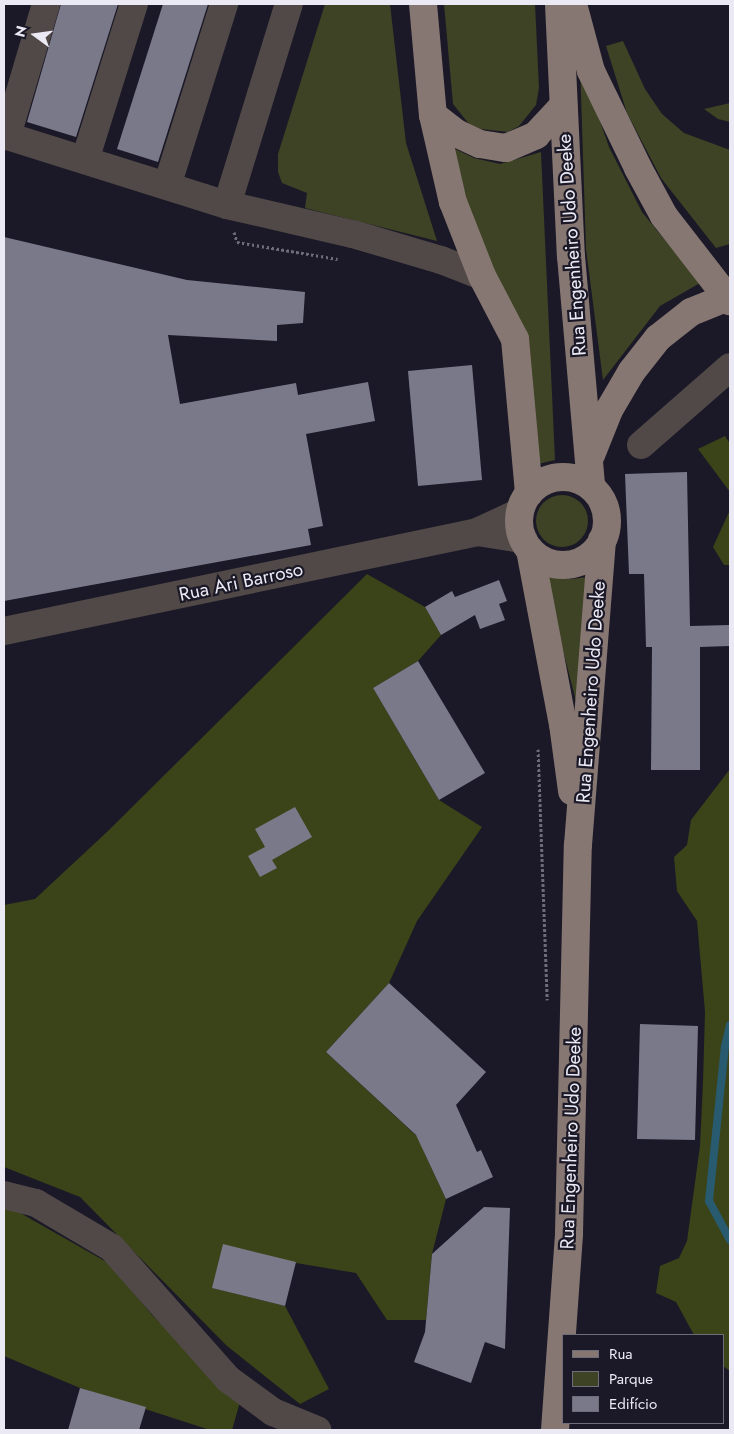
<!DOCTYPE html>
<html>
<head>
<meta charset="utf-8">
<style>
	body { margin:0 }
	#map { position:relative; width:734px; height:1434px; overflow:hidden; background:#1b1927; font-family:Jost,sans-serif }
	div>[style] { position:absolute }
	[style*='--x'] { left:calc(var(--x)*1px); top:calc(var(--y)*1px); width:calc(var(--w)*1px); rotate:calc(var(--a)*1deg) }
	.green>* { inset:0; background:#3d4324 }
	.round { border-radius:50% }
	.forest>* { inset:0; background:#3b4318 }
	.stream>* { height:8px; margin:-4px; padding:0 4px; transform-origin:4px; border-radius:4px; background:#285b70 }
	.building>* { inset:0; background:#7a798a }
	.path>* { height:3px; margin-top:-1.5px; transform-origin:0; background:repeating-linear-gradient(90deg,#6e6c79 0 2.5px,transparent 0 5px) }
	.minor>* { height:28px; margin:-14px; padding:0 14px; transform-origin:14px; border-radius:14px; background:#514947 }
	.major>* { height:28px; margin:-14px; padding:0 14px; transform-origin:14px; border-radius:14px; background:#877772 }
	.major>.ring { margin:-14px; padding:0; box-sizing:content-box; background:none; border:28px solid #877772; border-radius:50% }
	span { translate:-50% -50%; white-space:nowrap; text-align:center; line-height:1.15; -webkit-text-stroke:4.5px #1b1927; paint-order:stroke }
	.street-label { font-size:19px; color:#ebeaf4 }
	.frame { position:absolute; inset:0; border:5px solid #ebeaf4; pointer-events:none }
	.legend { position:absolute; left:562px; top:1334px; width:162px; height:90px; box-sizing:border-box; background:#1b1927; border:1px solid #6e6d79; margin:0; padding:6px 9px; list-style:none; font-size:15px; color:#ebeaf4 }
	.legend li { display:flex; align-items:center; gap:10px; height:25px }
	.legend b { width:25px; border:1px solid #6e6d79 }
	.north { position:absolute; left:10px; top:10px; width:50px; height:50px; -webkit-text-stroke:4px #1b1927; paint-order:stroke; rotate:284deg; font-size:14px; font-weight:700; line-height:20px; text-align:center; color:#ebeaf4 }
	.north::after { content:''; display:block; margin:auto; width:18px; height:22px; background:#ebeaf4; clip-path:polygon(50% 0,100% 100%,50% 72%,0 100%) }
</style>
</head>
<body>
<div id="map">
	<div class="green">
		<div style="clip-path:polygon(325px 4px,390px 4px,406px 143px,437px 241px,305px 208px,307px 193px,282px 183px,278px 172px,278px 154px)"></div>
		<div style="clip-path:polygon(444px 4px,535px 4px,539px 88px,536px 105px,519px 126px,508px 132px,481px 129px,469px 124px,453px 104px)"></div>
		<div style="clip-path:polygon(623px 41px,645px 89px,662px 114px,684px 133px,730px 150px,730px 244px,716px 248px,661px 178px,627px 113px,606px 46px)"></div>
		<div style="clip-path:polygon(580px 64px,609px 147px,642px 212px,700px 283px,660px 306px,603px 380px,586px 249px)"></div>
		<div style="clip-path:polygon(730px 103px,730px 122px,718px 119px,704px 109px)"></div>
		<div style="clip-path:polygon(453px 148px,474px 158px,500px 164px,541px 152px,555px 460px,534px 465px,495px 278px,469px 208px)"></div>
		<div class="round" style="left:536px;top:495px;width:52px;height:52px"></div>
		<div style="clip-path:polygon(544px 576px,572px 579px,587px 577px,577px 705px)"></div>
	</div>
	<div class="forest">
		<div style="clip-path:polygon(725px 436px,730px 444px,730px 492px,698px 449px)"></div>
		<div style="clip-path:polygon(730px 510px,730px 565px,724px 565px,713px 547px)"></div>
		<div style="clip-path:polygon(367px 574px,425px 607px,441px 635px,418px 661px,373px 688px,439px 800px,482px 827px,417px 921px,389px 983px,326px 1052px,422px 1141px,424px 1152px,446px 1199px,432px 1254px,426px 1320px,387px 1320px,356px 1273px,296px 1263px,213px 1288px,285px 1306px,329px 1389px,300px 1404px,227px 1346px,80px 1197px,4px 1167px,4px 905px,35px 899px,108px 831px)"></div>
		<div style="clip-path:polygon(730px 769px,730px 1371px,723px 1366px,723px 1335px,694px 1335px,676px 1302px,656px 1293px,660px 1266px,679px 1258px,687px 1241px,700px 1146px,703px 1082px,705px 1012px,697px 921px,677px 891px,674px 857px,687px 845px,691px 820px)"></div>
		<div style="clip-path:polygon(4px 1208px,15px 1210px,110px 1264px,152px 1315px,240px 1402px,232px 1430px,210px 1430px,80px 1388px,4px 1356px)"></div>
	</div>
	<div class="stream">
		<div style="--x:730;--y:1025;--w:22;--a:103"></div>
		<div style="--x:725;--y:1046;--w:156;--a:95.9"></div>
		<div style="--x:709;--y:1201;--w:44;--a:61.7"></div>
	</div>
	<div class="building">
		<div style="clip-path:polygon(61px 4px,118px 4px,76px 137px,27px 122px)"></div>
		<div style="clip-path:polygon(163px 4px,208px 4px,158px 162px,117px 149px)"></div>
		<div style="clip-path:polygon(4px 237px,187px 280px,305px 292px,303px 323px,277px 325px,277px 341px,168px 335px,180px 404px,296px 383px,298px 395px,368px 382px,375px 421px,306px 434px,323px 526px,308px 529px,311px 545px,4px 601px)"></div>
		<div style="clip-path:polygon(472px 365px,482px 480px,418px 486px,408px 371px)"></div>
		<div style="clip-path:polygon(687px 472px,690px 626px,730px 625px,730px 646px,700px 647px,700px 770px,651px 770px,652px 647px,646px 647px,644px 574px,629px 574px,625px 474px)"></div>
		<div style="clip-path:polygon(499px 580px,507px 601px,499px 604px,505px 620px,480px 629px,475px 615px,441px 635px,425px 607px,452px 591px,455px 597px)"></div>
		<div style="clip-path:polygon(418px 661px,485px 773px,439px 800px,373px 688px)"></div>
		<div style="clip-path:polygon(295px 807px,312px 837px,272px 860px,277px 868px,260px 877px,248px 856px,265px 847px,255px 829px)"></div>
		<div style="clip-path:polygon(389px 983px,486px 1072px,456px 1105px,477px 1152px,481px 1150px,493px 1177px,446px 1199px,416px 1135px,326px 1052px)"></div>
		<div style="clip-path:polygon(640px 1024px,698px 1026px,695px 1140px,637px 1139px)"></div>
		<div style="clip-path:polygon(484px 1207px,510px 1208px,505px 1349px,485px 1342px,471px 1383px,414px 1362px,425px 1332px,432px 1254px)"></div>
		<div style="clip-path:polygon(223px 1244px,296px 1262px,285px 1306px,212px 1288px)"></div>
		<div style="clip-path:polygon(80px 1388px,146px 1407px,139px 1430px,68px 1430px)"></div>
	</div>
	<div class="path">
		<div style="--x:234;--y:232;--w:10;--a:73"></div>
		<div style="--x:237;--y:242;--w:102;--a:9.6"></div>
		<div style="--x:538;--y:749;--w:251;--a:87.9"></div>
	</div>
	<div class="minor">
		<div style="--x:46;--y:4;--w:138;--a:106.5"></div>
		<div style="--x:7;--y:136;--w:231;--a:17.4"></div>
		<div style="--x:227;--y:205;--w:129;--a:13"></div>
		<div style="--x:353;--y:234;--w:92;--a:16.5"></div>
		<div style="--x:441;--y:260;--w:44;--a:21.3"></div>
		<div style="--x:85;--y:160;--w:164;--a:-72.6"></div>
		<div style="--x:167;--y:186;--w:191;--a:-72.6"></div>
		<div style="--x:227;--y:205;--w:210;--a:-72.9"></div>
		<div style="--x:641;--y:445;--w:118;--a:-41.2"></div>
		<div style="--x:477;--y:532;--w:47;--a:8.7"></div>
		<div style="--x:4;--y:631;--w:483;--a:-11.8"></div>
		<div style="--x:477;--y:532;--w:47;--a:-24.9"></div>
		<div style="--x:4;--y:1195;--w:33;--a:14"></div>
		<div style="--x:36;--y:1203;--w:88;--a:30.6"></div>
		<div style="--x:112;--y:1248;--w:175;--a:48.5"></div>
		<div style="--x:228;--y:1379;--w:56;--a:36.3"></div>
		<div style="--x:273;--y:1412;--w:48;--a:22.2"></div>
	</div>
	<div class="major">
		<div style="--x:423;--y:4;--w:111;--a:84.9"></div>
		<div style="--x:433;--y:115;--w:89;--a:77.1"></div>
		<div style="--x:453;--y:202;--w:79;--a:68.6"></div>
		<div style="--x:482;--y:276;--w:71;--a:62.4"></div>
		<div style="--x:515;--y:339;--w:155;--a:84.8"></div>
		<div style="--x:559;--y:4;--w:252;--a:87.3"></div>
		<div style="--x:571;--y:256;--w:230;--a:85"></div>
		<div style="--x:573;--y:4;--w:69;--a:75"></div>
		<div style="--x:591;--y:71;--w:108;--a:64.1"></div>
		<div style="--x:638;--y:168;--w:55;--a:61.6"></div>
		<div style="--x:664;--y:216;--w:108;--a:52.2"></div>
		<div style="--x:433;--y:115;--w:29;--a:38"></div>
		<div style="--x:456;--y:133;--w:26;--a:25"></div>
		<div style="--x:480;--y:144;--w:26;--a:9"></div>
		<div style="--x:506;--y:148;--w:33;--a:-23"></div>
		<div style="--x:536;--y:135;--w:40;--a:-47"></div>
		<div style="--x:591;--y:455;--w:48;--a:-68.2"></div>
		<div style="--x:609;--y:410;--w:45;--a:-59.5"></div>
		<div style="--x:632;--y:371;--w:42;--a:-51.8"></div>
		<div style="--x:658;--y:338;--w:42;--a:-38.2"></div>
		<div style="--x:691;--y:312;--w:38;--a:-22"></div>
		<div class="ring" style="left:519px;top:477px;width:60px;height:60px"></div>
		<div style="--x:530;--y:550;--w:177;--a:79.3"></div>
		<div style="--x:563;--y:724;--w:68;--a:82.3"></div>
		<div style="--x:555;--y:1430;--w:197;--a:-85.9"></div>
		<div style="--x:569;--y:1233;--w:388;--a:-88.7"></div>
		<div style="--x:578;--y:845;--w:306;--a:-85.5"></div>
	</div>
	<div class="street-label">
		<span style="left:572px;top:245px;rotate:-94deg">Rua Engenheiro Udo Deeke</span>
		<span style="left:241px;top:582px;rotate:-12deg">Rua Ari Barroso</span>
		<span style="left:591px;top:692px;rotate:-86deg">Rua Engenheiro Udo Deeke</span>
		<span style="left:571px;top:1138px;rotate:-88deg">Rua Engenheiro Udo Deeke</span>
	</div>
	<div class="frame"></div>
	<ul class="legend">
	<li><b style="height:6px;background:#877772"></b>Rua</li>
	<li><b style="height:14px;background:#3d4324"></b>Parque</li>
	<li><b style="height:14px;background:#7a798a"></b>Edifício</li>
	</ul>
	<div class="north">N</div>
</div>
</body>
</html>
